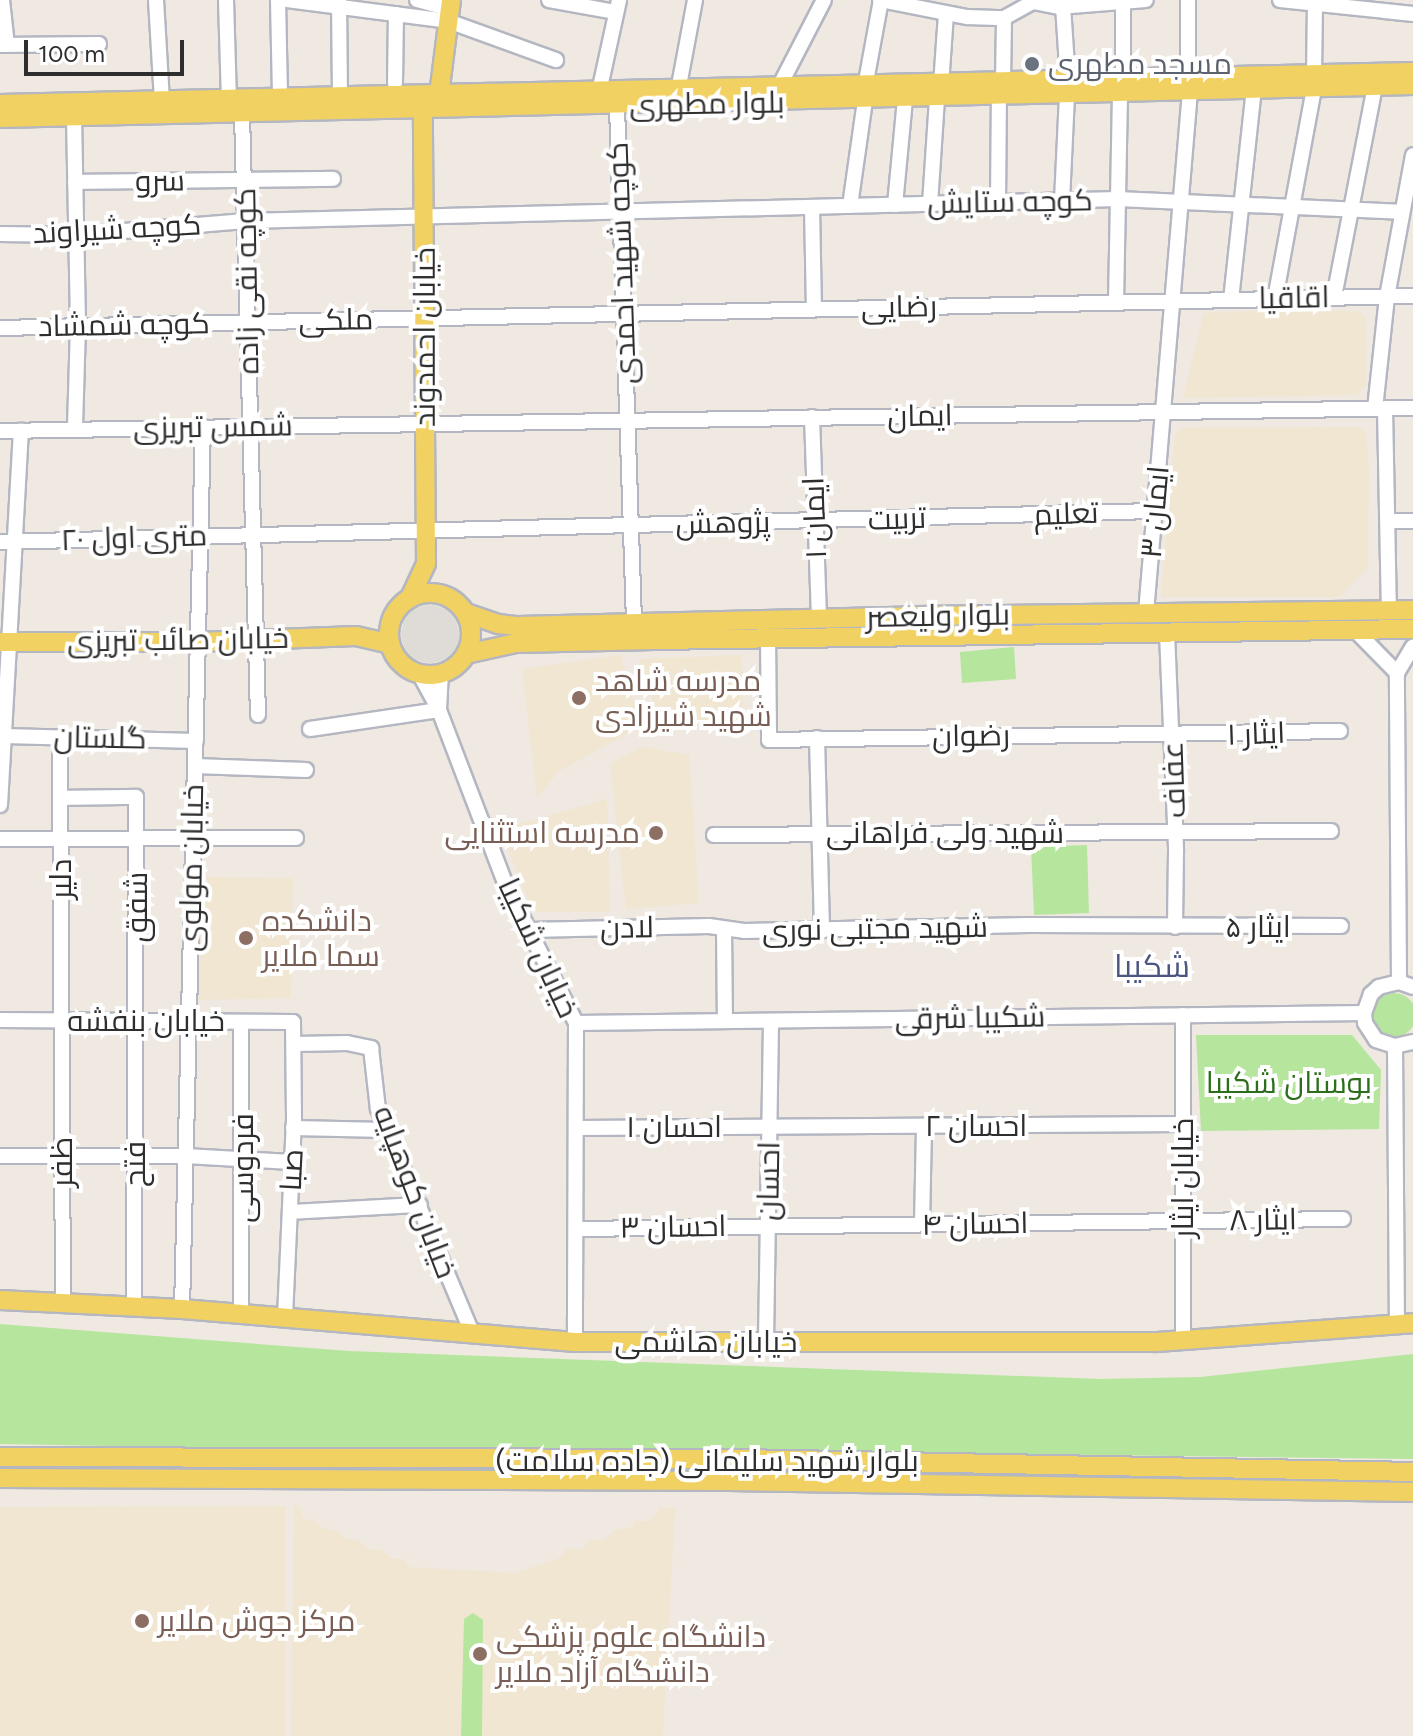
<!DOCTYPE html>
<html>
<head>
<meta charset="utf-8">
<style>
	body { margin:0 }
	#map { position:relative; width:1413px; height:1736px; overflow:hidden; background:#efe9e1; font-family:Figtree,Cairo,sans-serif }
	div>[style] { position:absolute }
	[style*='--x'] { left:calc(var(--x)*1px); top:calc(var(--y)*1px); width:calc(var(--w)*1px); rotate:calc(var(--a)*1deg) }
	.education>* { inset:0; background:#f0e6d1 }
	.green>* { inset:0; background:#b6e59e }
	.round { border-radius:50% }
	.plaza>* { inset:0; background:#dfdcd8 }
	.roads { filter:drop-shadow(2px 0 #b4b7c1) drop-shadow(-2px 0 #b4b7c1) drop-shadow(0 2px #b4b7c1) drop-shadow(0 -2px #b4b7c1) }
	.minor>* { height:14px; margin:-7px; padding:0 7px; transform-origin:7px; border-radius:7px; background:#fff }
	.major>* { height:18px; margin:-9px; padding:0 9px; transform-origin:9px; border-radius:9px; background:#f2d163 }
	.major>.ring { margin:-9px; padding:0; box-sizing:content-box; background:none; border:18px solid #f2d163; border-radius:50% }
	.dots>* { width:22px; height:22px; translate:-50% -50%; box-sizing:border-box; border:4px solid #fff; border-radius:50% }
	span { translate:-50% -50%; white-space:nowrap; text-align:center; line-height:1.15; -webkit-text-stroke:8px #fff; paint-order:stroke }
	.worship-label { font-size:30px; color:#5b616d }
	.left { translate:0 -50%; text-align:left }
	.street-label { font-size:30px; color:#2e2e2e }
	.education-label { font-size:30px; color:#785e54 }
	.right { translate:-100% -50%; text-align:right }
	.park-label { font-size:30px; color:#2c6e1b }
	.neighbourhood-label { font-size:32px; color:#4d5680 }
	.scale { position:absolute; left:24px; top:40px; width:160px; height:36px; box-sizing:border-box; border:4px solid #2e2e2e; border-top:0; padding-left:10px; font-size:24px; line-height:28px; white-space:nowrap; color:#2e2e2e; -webkit-text-stroke:6px #fff; paint-order:stroke }
</style>
</head>
<body>
<div id="map">
	<div class="education">
		<div style="clip-path:polygon(1285px 310px,1358px 311px,1366px 318px,1366px 385px,1357px 395px,1183px 398px,1204px 313px)"></div>
		<div style="clip-path:polygon(1359px 427px,1366px 434px,1369px 466px,1368px 568px,1339px 597px,1161px 597px,1175px 434px,1183px 428px)"></div>
		<div style="clip-path:polygon(621px 655px,640px 727px,559px 771px,537px 798px,522px 669px)"></div>
		<div style="clip-path:polygon(741px 655px,744px 722px,660px 724px,639px 659px)"></div>
		<div style="clip-path:polygon(642px 747px,689px 755px,699px 903px,626px 909px,610px 764px)"></div>
		<div style="clip-path:polygon(607px 799px,610px 912px,533px 912px,500px 829px)"></div>
		<div style="clip-path:polygon(202px 877px,293px 878px,291px 998px,198px 1000px)"></div>
		<div style="clip-path:polygon(294px 1505px,299px 1506px,304px 1520px,314px 1519px,324px 1529px,336px 1530px,346px 1539px,358px 1540px,369px 1549px,380px 1549px,392px 1559px,404px 1559px,409px 1567px,514px 1573px,559px 1558px,568px 1548px,581px 1550px,591px 1540px,604px 1540px,614px 1530px,632px 1527px,635px 1521px,648px 1521px,655px 1517px,659px 1508px,675px 1508px,663px 1736px,291px 1736px)"></div>
		<div style="clip-path:polygon(285px 1506px,285px 1736px,0 1736px,0 1507px)"></div>
	</div>
	<div class="green">
		<div style="clip-path:polygon(1014px 647px,1016px 679px,962px 683px,960px 652px)"></div>
		<div style="clip-path:polygon(1087px 845px,1089px 913px,1034px 915px,1031px 847px)"></div>
		<div class="round" style="left:1372px;top:993px;width:44px;height:44px"></div>
		<div style="clip-path:polygon(1196px 1035px,1352px 1035px,1381px 1070px,1379px 1129px,1201px 1131px)"></div>
		<div style="clip-path:polygon(0 1324px,349px 1351px,1100px 1379px,1200px 1377px,1413px 1354px,1413px 1459px,867px 1452px,369px 1451px,0 1444px)"></div>
		<div style="clip-path:polygon(473px 1613px,483px 1620px,482px 1736px,461px 1736px,464px 1619px)"></div>
	</div>
	<div class="plaza">
		<div class="round" style="left:401px;top:605px;width:58px;height:58px"></div>
	</div>
	<div class="roads">
		<div class="minor">
			<div style="--x:2;--y:0;--w:45;--a:83.7"></div>
			<div style="--x:156;--y:0;--w:101;--a:86.6"></div>
			<div style="--x:226;--y:0;--w:100;--a:88.3"></div>
			<div style="--x:278;--y:0;--w:99;--a:88.8"></div>
			<div style="--x:287;--y:0;--w:162;--a:7.4"></div>
			<div style="--x:448;--y:21;--w:115;--a:19.9"></div>
			<div style="--x:339;--y:0;--w:97;--a:89.4"></div>
			<div style="--x:417;--y:0;--w:34;--a:15"></div>
			<div style="--x:549;--y:0;--w:68;--a:10.2"></div>
			<div style="--x:880;--y:0;--w:89;--a:11.1"></div>
			<div style="--x:967;--y:17;--w:37;--a:2"></div>
			<div style="--x:1004;--y:18;--w:33;--a:-29"></div>
			<div style="--x:1033;--y:2;--w:26;--a:11"></div>
			<div style="--x:1059;--y:7;--w:87;--a:-4.6"></div>
			<div style="--x:1123;--y:0;--w:80;--a:90"></div>
			<div style="--x:1280;--y:0;--w:134;--a:6"></div>
			<div style="--x:1063;--y:6;--w:75;--a:86.2"></div>
			<div style="--x:0;--y:45;--w:99;--a:-0.6"></div>
			<div style="--x:1314;--y:75;--w:71;--a:-89.2"></div>
			<div style="--x:1188;--y:78;--w:78;--a:-90"></div>
			<div style="--x:395;--y:83;--w:69;--a:-89.2"></div>
			<div style="--x:1003;--y:83;--w:65;--a:-89.1"></div>
			<div style="--x:941;--y:85;--w:71;--a:-86"></div>
			<div style="--x:779;--y:87;--w:98;--a:-62.7"></div>
			<div style="--x:865;--y:87;--w:88;--a:-79.6"></div>
			<div style="--x:678;--y:91;--w:93;--a:-79.4"></div>
			<div style="--x:599;--y:92;--w:94;--a:-77.7"></div>
			<div style="--x:617;--y:106;--w:515;--a:88.11"></div>
			<div style="--x:242;--y:114;--w:601;--a:88.48"></div>
			<div style="--x:74;--y:116;--w:210;--a:88.9"></div>
			<div style="--x:78;--y:326;--w:104;--a:91.7"></div>
			<div style="--x:75;--y:182;--w:258;--a:-0.7"></div>
			<div style="--x:1062;--y:201;--w:107;--a:-87.3"></div>
			<div style="--x:998;--y:203;--w:107;--a:-89.5"></div>
			<div style="--x:930;--y:204;--w:106;--a:-86.2"></div>
			<div style="--x:895;--y:205;--w:106;--a:-84.6"></div>
			<div style="--x:850;--y:206;--w:107;--a:-81.9"></div>
			<div style="--x:812;--y:207;--w:102;--a:88.9"></div>
			<div style="--x:0;--y:234;--w:76;--a:0.8"></div>
			<div style="--x:76;--y:235;--w:170;--a:-4.7"></div>
			<div style="--x:245;--y:221;--w:873;--a:-1.44"></div>
			<div style="--x:1118;--y:199;--w:282;--a:2.6"></div>
			<div style="--x:1334;--y:297;--w:215;--a:-79"></div>
			<div style="--x:1275;--y:299;--w:215;--a:-79.5"></div>
			<div style="--x:1231;--y:300;--w:212;--a:-83.8"></div>
			<div style="--x:1116;--y:302;--w:209;--a:-88.9"></div>
			<div style="--x:0;--y:328;--w:1413;--a:-1.3"></div>
			<div style="--x:1385;--y:408;--w:202;--a:88.9"></div>
			<div style="--x:1375;--y:409;--w:113;--a:-83.9"></div>
			<div style="--x:1387;--y:297;--w:144;--a:-79.6"></div>
			<div style="--x:812;--y:417;--w:202;--a:88"></div>
			<div style="--x:0;--y:431;--w:1413;--a:-0.93"></div>
			<div style="--x:1389;--y:521;--w:24;--a:0"></div>
			<div style="--x:0;--y:542;--w:1154;--a:-1.54"></div>
			<div style="--x:1146;--y:613;--w:524;--a:-85.18"></div>
			<div style="--x:1356;--y:631;--w:59;--a:45.7"></div>
			<div style="--x:1167;--y:633;--w:219;--a:87.6"></div>
			<div style="--x:1176;--y:852;--w:75;--a:90.8"></div>
			<div style="--x:768;--y:637;--w:103;--a:89.4"></div>
			<div style="--x:769;--y:740;--w:571;--a:-0.9"></div>
			<div style="--x:419;--y:673;--w:42;--a:61.6"></div>
			<div style="--x:439;--y:710;--w:185;--a:69.1"></div>
			<div style="--x:505;--y:883;--w:157;--a:63.1"></div>
			<div style="--x:576;--y:1023;--w:319;--a:90.2"></div>
			<div style="--x:439;--y:710;--w:36;--a:-87"></div>
			<div style="--x:310;--y:729;--w:130;--a:-8.4"></div>
			<div style="--x:4;--y:736;--w:192;--a:1.5"></div>
			<div style="--x:60;--y:737;--w:566;--a:89.7"></div>
			<div style="--x:817;--y:738;--w:192;--a:88.5"></div>
			<div style="--x:195;--y:766;--w:111;--a:2.1"></div>
			<div style="--x:61;--y:798;--w:75;--a:-0.8"></div>
			<div style="--x:136;--y:797;--w:511;--a:90.22"></div>
			<div style="--x:0;--y:805;--w:375;--a:-86.8"></div>
			<div style="--x:714;--y:835;--w:617;--a:-0.37"></div>
			<div style="--x:0;--y:839;--w:296;--a:-0.2"></div>
			<div style="--x:724;--y:929;--w:92;--a:89.4"></div>
			<div style="--x:529;--y:930;--w:180;--a:-1.3"></div>
			<div style="--x:709;--y:926;--w:35;--a:8"></div>
			<div style="--x:744;--y:931;--w:284;--a:-1.2"></div>
			<div style="--x:1028;--y:925;--w:313;--a:0.2"></div>
			<div style="--x:1399;--y:982;--w:309;--a:-90.4"></div>
			<div style="--x:1397;--y:673;--w:31;--a:-59"></div>
			<div style="--x:1413;--y:987;--w:15;--a:-160"></div>
			<div style="--x:1399;--y:982;--w:21;--a:166"></div>
			<div style="--x:1379;--y:987;--w:11;--a:139"></div>
			<div style="--x:1371;--y:994;--w:20;--a:110"></div>
			<div style="--x:1364;--y:1013;--w:10;--a:84"></div>
			<div style="--x:1365;--y:1023;--w:20;--a:57"></div>
			<div style="--x:1376;--y:1040;--w:20;--a:18"></div>
			<div style="--x:1395;--y:1046;--w:18;--a:-13"></div>
			<div style="--x:1183;--y:1015;--w:325;--a:90"></div>
			<div style="--x:0;--y:1020;--w:293;--a:0.4"></div>
			<div style="--x:293;--y:1022;--w:97;--a:89.4"></div>
			<div style="--x:294;--y:1119;--w:199;--a:92.6"></div>
			<div style="--x:576;--y:1023;--w:788;--a:-0.73"></div>
			<div style="--x:295;--y:1044;--w:52;--a:-1.1"></div>
			<div style="--x:347;--y:1043;--w:25;--a:12"></div>
			<div style="--x:371;--y:1048;--w:61;--a:83.5"></div>
			<div style="--x:378;--y:1109;--w:243;--a:67.2"></div>
			<div style="--x:1395;--y:1046;--w:279;--a:89.6"></div>
			<div style="--x:293;--y:1128;--w:94;--a:1.2"></div>
			<div style="--x:578;--y:1128;--w:605;--a:-0.38"></div>
			<div style="--x:0;--y:1156;--w:185;--a:0"></div>
			<div style="--x:185;--y:1156;--w:107;--a:3.2"></div>
			<div style="--x:290;--y:1212;--w:130;--a:-3.1"></div>
			<div style="--x:922;--y:1224;--w:98;--a:-88.8"></div>
			<div style="--x:577;--y:1229;--w:766;--a:-0.75"></div>
			<div style="--x:182;--y:1309;--w:882;--a:-88.64"></div>
			<div style="--x:241;--y:1314;--w:292;--a:-90"></div>
			<div style="--x:766;--y:1341;--w:320;--a:-89.1"></div>
		</div>
		<div class="major">
			<div style="--x:0;--y:104;--w:1413;--a:-1.3"></div>
			<div style="--x:0;--y:118;--w:1413;--a:-1.34"></div>
			<div class="ring" style="left:389px;top:593px;width:64px;height:64px"></div>
			<div style="--x:410;--y:598;--w:38;--a:-65"></div>
			<div style="--x:426;--y:564;--w:454;--a:-90.4"></div>
			<div style="--x:423;--y:110;--w:22;--a:-43"></div>
			<div style="--x:439;--y:95;--w:96;--a:-82.8"></div>
			<div style="--x:466;--y:613;--w:34;--a:19"></div>
			<div style="--x:498;--y:624;--w:20;--a:6"></div>
			<div style="--x:518;--y:626;--w:399;--a:-1.4"></div>
			<div style="--x:917;--y:616;--w:496;--a:-0.7"></div>
			<div style="--x:0;--y:642;--w:198;--a:0"></div>
			<div style="--x:198;--y:642;--w:158;--a:-2.2"></div>
			<div style="--x:356;--y:636;--w:35;--a:13"></div>
			<div style="--x:466;--y:654;--w:51;--a:-12.4"></div>
			<div style="--x:516;--y:643;--w:138;--a:-1.2"></div>
			<div style="--x:654;--y:640;--w:759;--a:-0.83"></div>
			<div style="--x:0;--y:1300;--w:182;--a:2.8"></div>
			<div style="--x:182;--y:1309;--w:394;--a:4.8"></div>
			<div style="--x:575;--y:1342;--w:581;--a:0"></div>
			<div style="--x:1156;--y:1342;--w:258;--a:-4.2"></div>
			<div style="--x:0;--y:1457;--w:739;--a:0.16"></div>
			<div style="--x:739;--y:1459;--w:674;--a:1.1"></div>
			<div style="--x:0;--y:1478;--w:729;--a:0.24"></div>
			<div style="--x:729;--y:1481;--w:684;--a:0.92"></div>
		</div>
	</div>
	<div class="dots">
		<div style="left:1032px;top:64px;background:#6b7280"></div>
		<div style="left:579px;top:698px;background:#8d6e63"></div>
		<div style="left:656px;top:833px;background:#8d6e63"></div>
		<div style="left:246px;top:938px;background:#8d6e63"></div>
		<div style="left:142px;top:1621px;background:#8d6e63"></div>
		<div style="left:480px;top:1654px;background:#8d6e63"></div>
	</div>
	<div class="worship-label">
		<span class="left" style="left:1048px;top:64px">مسجد مطهری</span>
	</div>
	<div class="street-label">
		<span style="left:707px;top:104px;rotate:-1deg">بلوار مطهری</span>
		<span style="left:160px;top:181px;rotate:-1deg">سرو</span>
		<span style="left:1010px;top:202px;rotate:-1deg">کوچه ستایش</span>
		<span style="left:117px;top:229px;rotate:-3deg">کوچه شیراوند</span>
		<span style="left:622px;top:263px;rotate:-92deg">کوچه شهید احمدی</span>
		<span style="left:247px;top:281px;rotate:-91deg">کوچه نقی زاده</span>
		<span style="left:1294px;top:298px;rotate:-1deg">اقاقیا</span>
		<span style="left:899px;top:307px;rotate:-1deg">رضایی</span>
		<span style="left:336px;top:320px;rotate:-1deg">ملکی</span>
		<span style="left:124px;top:325px;rotate:-1deg">کوچه شمشاد</span>
		<span style="left:425px;top:337px;rotate:-90deg">خیابان احمدوند</span>
		<span style="left:920px;top:416px;rotate:-1deg">ایمان</span>
		<span style="left:213px;top:427px;rotate:-1deg">شمس تبریزی</span>
		<span style="left:1155px;top:512px;rotate:-85deg">ایمان ۳</span>
		<span style="left:1066px;top:514px;rotate:-2deg">تعلیم</span>
		<span style="left:815px;top:518px;rotate:-92deg">ایمان ۱</span>
		<span style="left:897px;top:519px;rotate:-2deg">تربیت</span>
		<span style="left:723px;top:523px;rotate:-1deg">پژوهش</span>
		<span style="left:134px;top:538px;rotate:-2deg">۲۰ متری اول</span>
		<span style="left:938px;top:616px;rotate:-1deg">بلوار ولیعصر</span>
		<span style="left:178px;top:640px;rotate:-1deg">خیابان صائب تبریزی</span>
		<span style="left:1256px;top:734px;rotate:-2deg">ایثار ۱</span>
		<span style="left:971px;top:736px;rotate:-1deg">رضوان</span>
		<span style="left:100px;top:738px;rotate:1deg">گلستان</span>
		<span style="left:1174px;top:780px;rotate:-92deg">عفاف</span>
		<span style="left:945px;top:833px">شهید ولی فراهانی</span>
		<span style="left:192px;top:868px;rotate:-89deg">خیابان مولوی</span>
		<span style="left:61px;top:879px;rotate:-90deg">دلیر</span>
		<span style="left:137px;top:907px;rotate:-90deg">شفق</span>
		<span style="left:1258px;top:927px">ایثار ۵</span>
		<span style="left:627px;top:928px;rotate:-1deg">لادن</span>
		<span style="left:875px;top:929px;rotate:-1deg">شهید مجتبی نوری</span>
		<span style="left:538px;top:948px;rotate:65deg">خیابان شکیبا</span>
		<span style="left:970px;top:1018px;rotate:-1deg">شکیبا شرقی</span>
		<span style="left:146px;top:1021px">خیابان بنفشه</span>
		<span style="left:976px;top:1126px">احسان ۲</span>
		<span style="left:674px;top:1127px">احسان ۱</span>
		<span style="left:62px;top:1162px;rotate:-90deg">ظفر</span>
		<span style="left:135px;top:1164px;rotate:-90deg">فتح</span>
		<span style="left:243px;top:1168px;rotate:-90deg">فردوسی</span>
		<span style="left:292px;top:1170px;rotate:-87deg">صبا</span>
		<span style="left:1183px;top:1178px;rotate:-90deg">خیابان ایثار</span>
		<span style="left:769px;top:1181px;rotate:-89deg">احسان</span>
		<span style="left:415px;top:1192px;rotate:69deg">خیابان کوهپایه</span>
		<span style="left:1263px;top:1220px;rotate:-1deg">ایثار ۸</span>
		<span style="left:975px;top:1224px;rotate:-1deg">احسان ۴</span>
		<span style="left:673px;top:1227px;rotate:-1deg">احسان ۳</span>
		<span style="left:706px;top:1342px">خیابان هاشمی</span>
		<span style="left:707px;top:1461px">بلوار شهید سلیمانی (جاده سلامت)</span>
	</div>
	<div class="education-label">
		<span class="left" style="left:595px;top:698px">مدرسه شاهد<br>شهید شیرزادی</span>
		<span class="right" style="left:640px;top:833px">مدرسه استثنایی</span>
		<span class="left" style="left:262px;top:938px">دانشکده<br>سما ملایر</span>
		<span class="left" style="left:158px;top:1621px">مرکز جوش ملایر</span>
		<span class="left" style="left:496px;top:1654px">دانشگاه علوم پزشکی<br>دانشگاه آزاد ملایر</span>
	</div>
	<div class="park-label">
		<span style="left:1289px;top:1083px">بوستان شکیبا</span>
	</div>
	<div class="neighbourhood-label">
		<span style="left:1152px;top:966px">شکیبا</span>
	</div>
	<div class="scale">100 m</div>
</div>
</body>
</html>
